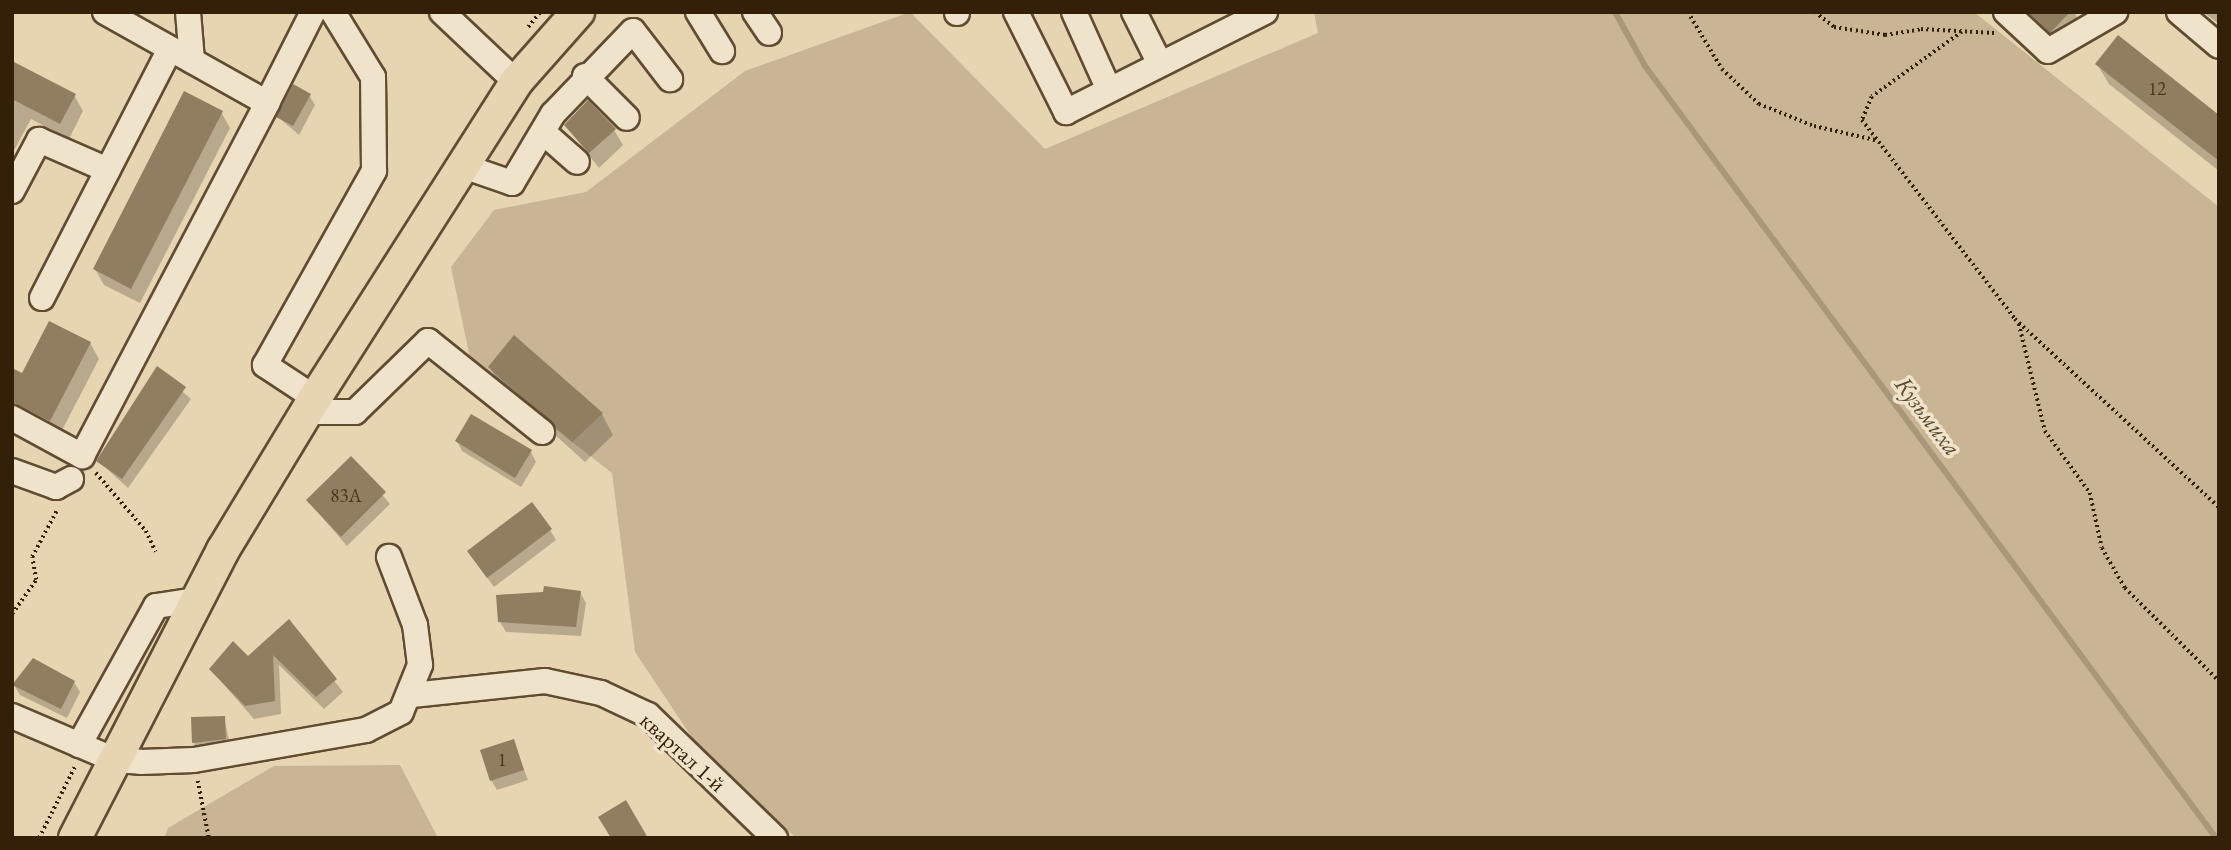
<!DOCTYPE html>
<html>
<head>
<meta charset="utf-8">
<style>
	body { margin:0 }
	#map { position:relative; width:2231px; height:850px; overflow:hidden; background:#e7d4b1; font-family:"EB Garamond",serif }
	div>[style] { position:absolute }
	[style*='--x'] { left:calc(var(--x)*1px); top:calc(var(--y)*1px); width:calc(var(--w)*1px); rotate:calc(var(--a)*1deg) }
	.green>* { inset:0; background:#c9b594 }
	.shadow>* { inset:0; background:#0003 }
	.stream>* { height:6px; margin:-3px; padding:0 3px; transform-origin:3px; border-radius:3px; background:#aa9678 }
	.building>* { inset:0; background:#917d60 }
	.path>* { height:3.5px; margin-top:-1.75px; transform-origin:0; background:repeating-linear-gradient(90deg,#341f08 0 2px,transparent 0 5.5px) }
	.roads { filter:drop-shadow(2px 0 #614c32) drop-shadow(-2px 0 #614c32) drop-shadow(0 2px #614c32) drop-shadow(0 -2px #614c32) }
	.minor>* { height:24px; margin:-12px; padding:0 12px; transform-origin:12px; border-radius:12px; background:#efe3cc }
	.major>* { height:32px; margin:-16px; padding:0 16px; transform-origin:16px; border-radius:16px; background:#e7d4b1 }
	span { translate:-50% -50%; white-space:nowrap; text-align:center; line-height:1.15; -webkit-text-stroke:7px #efe3cc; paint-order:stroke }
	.number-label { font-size:19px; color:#4b361e }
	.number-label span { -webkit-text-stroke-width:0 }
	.street-label { font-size:23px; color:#341f08 }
	.water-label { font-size:24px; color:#5d492f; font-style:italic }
	.frame { position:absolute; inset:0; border:14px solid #341f08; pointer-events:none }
</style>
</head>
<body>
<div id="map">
	<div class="green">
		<div style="clip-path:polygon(910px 12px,1045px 149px,1318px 33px,1314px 12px,1974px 12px,2219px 207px,2219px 838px,796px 838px,695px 742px,635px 652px,612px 473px,471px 363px,451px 267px,494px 210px,586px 192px,745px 71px)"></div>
		<div style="clip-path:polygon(400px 765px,438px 838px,164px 838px,168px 828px,274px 766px)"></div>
	</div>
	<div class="shadow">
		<div style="clip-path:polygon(2017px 12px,2074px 12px,2084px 30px,2063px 52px)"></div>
		<div style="clip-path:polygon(2203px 12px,2219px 12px,2219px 24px)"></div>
		<div style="clip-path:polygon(12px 63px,74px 95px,83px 111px,69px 139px,31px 119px,12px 154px)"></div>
		<div style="clip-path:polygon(2097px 64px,2219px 117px,2219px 171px,2109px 84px)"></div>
		<div style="clip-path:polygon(309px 95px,315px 105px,299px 135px,278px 117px)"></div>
		<div style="clip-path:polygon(221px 112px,230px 128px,140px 303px,104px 285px,95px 269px)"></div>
		<div style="clip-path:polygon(566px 126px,614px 130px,623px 145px,599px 168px)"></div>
		<div style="clip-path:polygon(514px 338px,602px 414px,613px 435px,585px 462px,502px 387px,490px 367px)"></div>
		<div style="clip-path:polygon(90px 343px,99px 359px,59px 436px,12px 412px,12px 370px,23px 375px)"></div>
		<div style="clip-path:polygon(157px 369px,191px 399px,128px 488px,98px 461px)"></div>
		<div style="clip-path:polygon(457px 441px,531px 452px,536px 462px,521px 487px,462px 451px)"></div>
		<div style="clip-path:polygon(351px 459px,390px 504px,347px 546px,308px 501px)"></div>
		<div style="clip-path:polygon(550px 530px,556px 540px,494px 587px,476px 562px)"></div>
		<div style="clip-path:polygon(580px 592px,586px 603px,581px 636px,506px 632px,500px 622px)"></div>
		<div style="clip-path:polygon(289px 622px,343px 692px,324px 709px,279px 665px,281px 714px,254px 719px,211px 670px,248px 658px)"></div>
		<div style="clip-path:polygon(74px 682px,80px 692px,67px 718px,20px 695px,14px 685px)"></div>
		<div style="clip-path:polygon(224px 718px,231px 749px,200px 753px,194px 743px)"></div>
		<div style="clip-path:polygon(513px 741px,528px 780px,497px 790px,491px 780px)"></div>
	</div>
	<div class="stream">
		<div style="--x:1615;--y:12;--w:62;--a:60.9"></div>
		<div style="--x:1645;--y:66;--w:960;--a:53.51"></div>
	</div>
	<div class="building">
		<div style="clip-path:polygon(2028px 12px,2070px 12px,2050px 33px)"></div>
		<div style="clip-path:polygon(2118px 35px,2219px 115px,2219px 161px,2095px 64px)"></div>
		<div style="clip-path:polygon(12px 61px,76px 94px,60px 124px,12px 99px)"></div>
		<div style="clip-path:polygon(293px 84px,311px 94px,293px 126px,276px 117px)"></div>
		<div style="clip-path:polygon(184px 91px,223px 111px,131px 289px,93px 269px)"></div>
		<div style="clip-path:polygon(588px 100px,616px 129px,589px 153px,564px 125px)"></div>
		<div style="clip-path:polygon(49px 321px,91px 342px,50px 421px,12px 402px,12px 368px,22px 373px)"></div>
		<div style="clip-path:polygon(514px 335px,603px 413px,572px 442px,488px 367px)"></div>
		<div style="clip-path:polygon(157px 366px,186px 387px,122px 479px,96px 461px)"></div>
		<div style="clip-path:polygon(471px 414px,532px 450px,515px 478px,455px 441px)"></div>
		<div style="clip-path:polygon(351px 456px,386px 492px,341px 537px,306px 500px)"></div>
		<div style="clip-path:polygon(532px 502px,552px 529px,487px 578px,467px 551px)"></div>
		<div style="clip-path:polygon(544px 586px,581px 591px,576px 627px,498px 622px,496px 595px,543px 592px)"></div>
		<div style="clip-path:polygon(289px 619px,337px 679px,316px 697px,273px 655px,275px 701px,245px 706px,209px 669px,233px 641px,248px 656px)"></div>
		<div style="clip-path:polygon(33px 658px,75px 681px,61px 709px,12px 685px)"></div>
		<div style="clip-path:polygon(225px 716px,226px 739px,192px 743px,191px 717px)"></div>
		<div style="clip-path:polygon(514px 739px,524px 770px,490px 781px,480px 750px)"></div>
		<div style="clip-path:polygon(626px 800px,648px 838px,611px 838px,598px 817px)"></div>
	</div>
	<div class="path">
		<div style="--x:1688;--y:12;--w:66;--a:59.2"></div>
		<div style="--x:1722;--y:69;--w:51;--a:43.4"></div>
		<div style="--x:1759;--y:104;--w:59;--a:21.8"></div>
		<div style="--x:1814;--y:126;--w:63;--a:12.9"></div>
		<div style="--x:1815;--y:12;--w:24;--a:38"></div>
		<div style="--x:1834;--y:27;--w:52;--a:8.9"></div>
		<div style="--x:1885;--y:35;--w:36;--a:-9"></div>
		<div style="--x:1921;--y:29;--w:74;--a:3.1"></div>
		<div style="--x:528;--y:27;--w:19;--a:-51"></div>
		<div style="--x:1962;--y:32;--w:111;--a:144.2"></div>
		<div style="--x:1872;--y:97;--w:25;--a:113"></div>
		<div style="--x:1862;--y:120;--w:251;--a:52.4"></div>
		<div style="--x:2015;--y:319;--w:277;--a:42.7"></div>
		<div style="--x:2019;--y:324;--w:110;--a:76.3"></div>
		<div style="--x:2045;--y:431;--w:77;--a:54"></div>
		<div style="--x:2090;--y:493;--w:56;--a:77.7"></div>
		<div style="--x:2102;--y:548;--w:46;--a:60.1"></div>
		<div style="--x:2125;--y:588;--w:132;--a:44.7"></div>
		<div style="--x:96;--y:473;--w:77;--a:49.2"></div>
		<div style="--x:146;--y:531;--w:23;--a:65"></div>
		<div style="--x:12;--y:614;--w:42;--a:-54.8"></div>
		<div style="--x:36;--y:580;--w:23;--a:-100"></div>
		<div style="--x:32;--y:557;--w:53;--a:-62"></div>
		<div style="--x:198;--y:781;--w:58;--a:79.1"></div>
		<div style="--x:39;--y:838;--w:80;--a:-63.4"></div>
	</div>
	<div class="roads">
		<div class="minor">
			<div style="--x:105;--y:12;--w:186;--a:29.3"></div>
			<div style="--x:267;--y:103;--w:102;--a:-63.2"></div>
			<div style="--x:188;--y:12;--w:49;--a:85.3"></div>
			<div style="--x:442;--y:12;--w:102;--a:43.4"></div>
			<div style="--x:698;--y:12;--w:46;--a:58.4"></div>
			<div style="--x:755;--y:12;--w:25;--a:56"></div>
			<div style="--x:957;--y:12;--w:1;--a:90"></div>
			<div style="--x:1016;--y:12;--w:112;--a:63.4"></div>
			<div style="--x:1066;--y:112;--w:223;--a:-26.7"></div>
			<div style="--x:1074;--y:12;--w:85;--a:65.8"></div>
			<div style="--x:1134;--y:12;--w:58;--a:63.4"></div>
			<div style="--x:2006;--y:12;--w:57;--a:42.9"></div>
			<div style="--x:2048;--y:51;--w:78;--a:-30.2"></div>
			<div style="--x:2179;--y:12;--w:52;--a:40.4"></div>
			<div style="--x:585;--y:76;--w:59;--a:45"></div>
			<div style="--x:543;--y:132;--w:45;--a:41.4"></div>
			<div style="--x:460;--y:165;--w:55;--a:19.1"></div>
			<div style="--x:512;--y:183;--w:80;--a:-59.3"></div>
			<div style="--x:553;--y:114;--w:115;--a:-46.1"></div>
			<div style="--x:633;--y:31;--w:61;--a:52.4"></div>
			<div style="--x:12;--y:191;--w:58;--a:-62.1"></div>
			<div style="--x:39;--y:140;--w:75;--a:23.5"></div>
			<div style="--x:42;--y:298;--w:280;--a:-62.8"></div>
			<div style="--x:315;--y:398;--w:60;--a:-146.6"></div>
			<div style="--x:265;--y:365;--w:223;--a:-60.7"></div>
			<div style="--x:374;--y:171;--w:94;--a:-90.6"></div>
			<div style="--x:373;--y:77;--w:76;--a:-121.6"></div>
			<div style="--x:306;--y:412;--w:49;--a:0"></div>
			<div style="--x:355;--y:412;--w:102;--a:-44.2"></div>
			<div style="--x:428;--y:341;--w:146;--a:38.6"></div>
			<div style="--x:12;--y:418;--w:80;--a:28.5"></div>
			<div style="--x:82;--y:456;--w:399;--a:-62.3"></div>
			<div style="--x:12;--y:471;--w:47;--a:20"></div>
			<div style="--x:56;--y:487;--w:17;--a:-28"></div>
			<div style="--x:412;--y:695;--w:134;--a:-6"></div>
			<div style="--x:545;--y:681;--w:57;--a:12.1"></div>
			<div style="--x:601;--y:693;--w:52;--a:25.1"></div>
			<div style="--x:648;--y:715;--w:177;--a:44.1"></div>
			<div style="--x:12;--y:716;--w:112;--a:23.1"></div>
			<div style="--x:115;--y:760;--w:26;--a:4"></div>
			<div style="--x:141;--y:762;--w:53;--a:-2.2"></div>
			<div style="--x:194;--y:760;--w:175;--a:-9.9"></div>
			<div style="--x:366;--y:730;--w:39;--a:-27"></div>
			<div style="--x:401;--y:712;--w:51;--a:-68"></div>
			<div style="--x:420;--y:665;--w:40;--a:-97.1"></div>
			<div style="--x:415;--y:625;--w:73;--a:-110.9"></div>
			<div style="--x:79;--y:745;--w:159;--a:-61"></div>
			<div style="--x:156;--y:606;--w:40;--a:-8.5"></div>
		</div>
		<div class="major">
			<div style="--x:75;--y:838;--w:324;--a:-62.8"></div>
			<div style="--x:223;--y:550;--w:178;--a:-58.8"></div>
			<div style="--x:315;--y:398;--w:375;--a:-57.5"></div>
			<div style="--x:516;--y:82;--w:94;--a:-48.5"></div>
		</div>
	</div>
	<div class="number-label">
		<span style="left:2157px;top:89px">12</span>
		<span style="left:346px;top:496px">83А</span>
		<span style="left:502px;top:760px">1</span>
	</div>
	<div class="street-label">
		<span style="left:683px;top:752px;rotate:42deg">квартал 1-й</span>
	</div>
	<div class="water-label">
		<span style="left:1928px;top:416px;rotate:53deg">Кузьмиха</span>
	</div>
	<div class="frame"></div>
</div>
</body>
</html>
